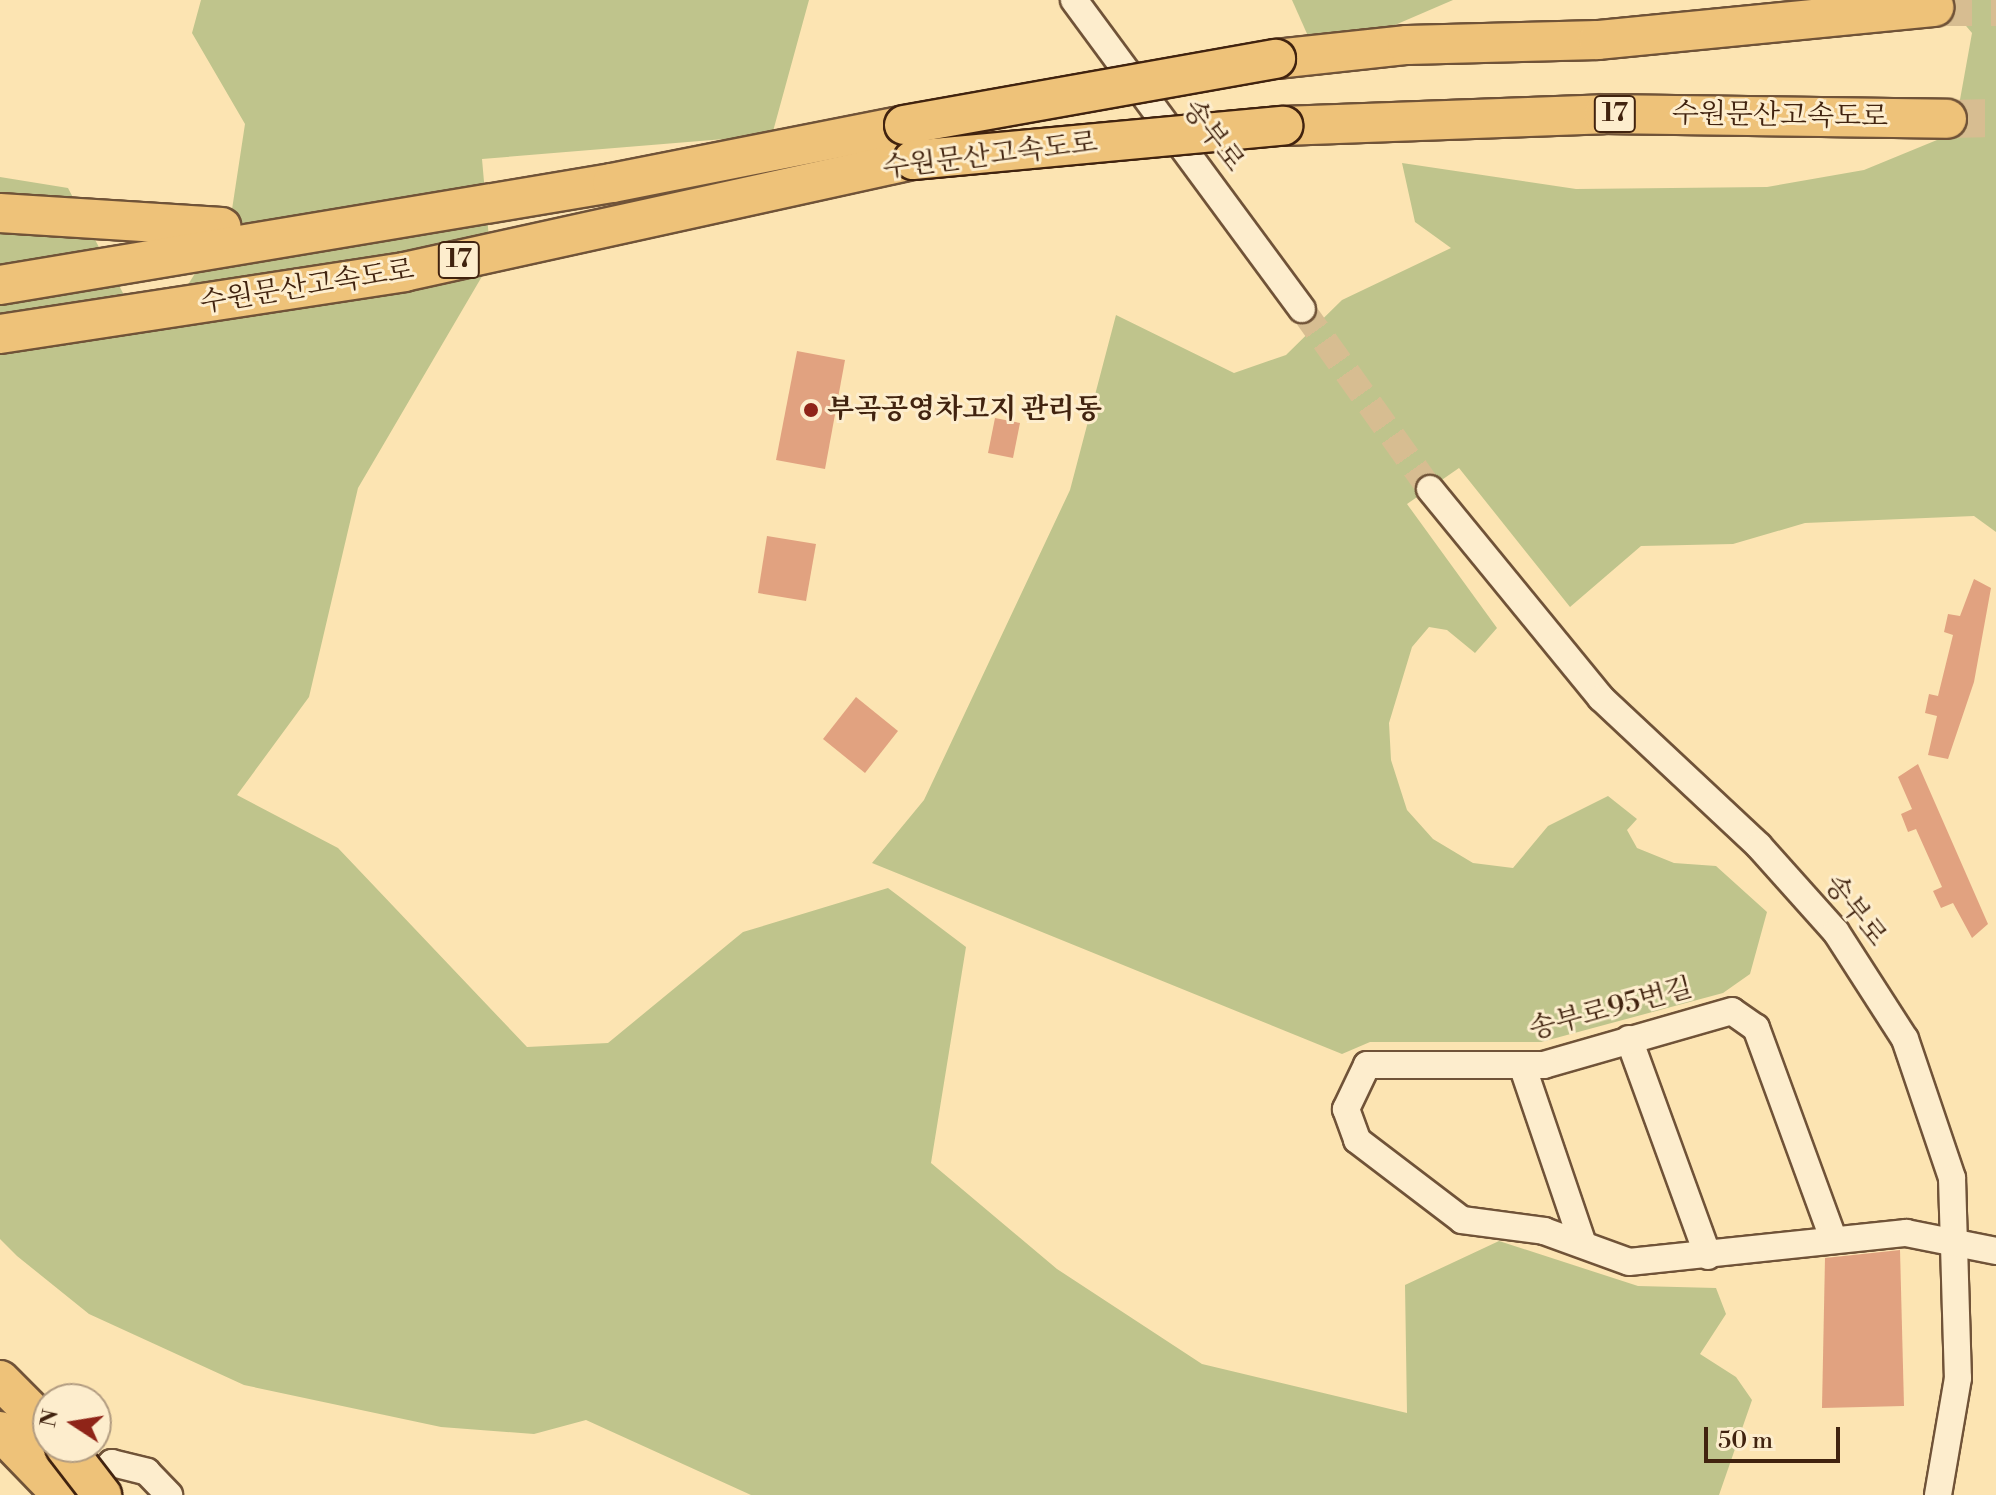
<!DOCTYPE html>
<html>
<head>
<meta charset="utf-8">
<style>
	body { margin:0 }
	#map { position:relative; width:1996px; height:1495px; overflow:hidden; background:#fce4b2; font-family:"Libre Bodoni","Noto Serif KR",serif }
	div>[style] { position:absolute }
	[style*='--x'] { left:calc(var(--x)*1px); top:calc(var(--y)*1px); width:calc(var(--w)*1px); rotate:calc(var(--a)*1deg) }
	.green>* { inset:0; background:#bfc48c }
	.building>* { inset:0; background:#e1a280 }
	.minor-tunnel>* { height:26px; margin-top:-13px; transform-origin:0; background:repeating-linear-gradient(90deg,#d7bd91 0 26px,transparent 0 39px) }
	.highway-tunnel>* { height:38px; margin-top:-19px; transform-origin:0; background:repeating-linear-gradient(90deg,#d7bd91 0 38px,transparent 0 57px) }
	.roads { filter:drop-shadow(2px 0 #705338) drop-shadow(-2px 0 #705338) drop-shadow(0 2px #705338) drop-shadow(0 -2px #705338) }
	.minor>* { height:26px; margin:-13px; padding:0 13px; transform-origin:13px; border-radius:13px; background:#fdedcd }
	.highway>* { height:38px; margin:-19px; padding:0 19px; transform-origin:19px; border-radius:19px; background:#eec279 }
	.bridges { filter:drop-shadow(2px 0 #41230f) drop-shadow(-2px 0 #41230f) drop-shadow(0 2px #41230f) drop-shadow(0 -2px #41230f) }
	.highway-bridge>* { height:38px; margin:-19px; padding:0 19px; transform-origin:19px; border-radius:19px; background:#eec279 }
	.dots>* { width:22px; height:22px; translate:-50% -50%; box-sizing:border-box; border:4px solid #fdedcd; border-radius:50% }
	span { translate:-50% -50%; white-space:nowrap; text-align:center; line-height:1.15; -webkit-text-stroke:6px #fdedcd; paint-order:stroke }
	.shield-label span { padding:2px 6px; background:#fdedcd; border:2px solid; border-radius:6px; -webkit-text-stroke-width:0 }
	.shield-label { font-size:26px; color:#41230f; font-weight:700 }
	.street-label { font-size:28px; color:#41230f }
	.poi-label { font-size:28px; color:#41230f; font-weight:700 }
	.left { translate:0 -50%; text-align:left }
	.north { position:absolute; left:32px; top:1383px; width:80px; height:80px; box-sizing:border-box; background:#fdedcd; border:2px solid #b29c81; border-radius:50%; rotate:282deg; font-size:22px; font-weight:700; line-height:32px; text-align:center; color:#41230f }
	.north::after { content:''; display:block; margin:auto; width:28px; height:36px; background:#8f2418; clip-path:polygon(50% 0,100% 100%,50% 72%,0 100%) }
	.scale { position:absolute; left:1704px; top:1427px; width:136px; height:36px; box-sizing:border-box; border:4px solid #41230f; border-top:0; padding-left:10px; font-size:24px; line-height:28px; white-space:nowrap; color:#41230f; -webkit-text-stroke:6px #fdedcd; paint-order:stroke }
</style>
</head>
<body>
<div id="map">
	<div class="green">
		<div style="clip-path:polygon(201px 0,809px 0,772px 135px,482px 159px,491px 261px,358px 488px,309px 697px,237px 795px,338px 848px,527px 1047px,608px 1043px,743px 932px,888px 888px,966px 947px,931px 1163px,1057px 1269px,1202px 1364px,1407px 1413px,1405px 1285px,1499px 1241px,1638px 1286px,1716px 1288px,1726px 1314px,1700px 1354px,1736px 1377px,1752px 1400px,1719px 1495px,751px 1495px,586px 1420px,534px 1434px,441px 1427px,244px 1385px,89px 1314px,17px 1256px,0 1239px,0 177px,68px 188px,124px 295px,184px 291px,231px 216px,245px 124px,192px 33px)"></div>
		<div style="clip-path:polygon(1292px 0,1453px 0,1381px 31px,1308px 36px)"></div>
		<div style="clip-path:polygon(1944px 0,1996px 0,1996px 532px,1974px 516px,1805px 523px,1733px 544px,1641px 546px,1570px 607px,1459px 468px,1407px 504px,1497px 628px,1475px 653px,1447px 630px,1429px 627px,1412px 647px,1389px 723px,1391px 760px,1407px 810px,1433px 839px,1473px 863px,1513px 868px,1548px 826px,1608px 796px,1637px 819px,1627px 830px,1637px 848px,1674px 863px,1716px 866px,1767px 912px,1750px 974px,1723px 993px,1541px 1042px,1370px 1042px,1342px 1054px,872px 863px,924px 800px,1070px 490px,1116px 315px,1234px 373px,1286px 355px,1342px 300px,1451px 248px,1415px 222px,1402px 163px,1576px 189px,1767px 187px,1864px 170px,1954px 133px,1972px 33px)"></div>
	</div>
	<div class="building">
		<div style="clip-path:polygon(797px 351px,845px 360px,825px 469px,776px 460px)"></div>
		<div style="clip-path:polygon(995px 418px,1020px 423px,1013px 458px,988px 453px)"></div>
		<div style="clip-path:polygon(767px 536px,816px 544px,806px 601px,758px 593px)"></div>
		<div style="clip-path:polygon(1974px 579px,1991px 588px,1974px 682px,1948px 759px,1928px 755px,1937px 716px,1925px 713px,1929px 694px,1938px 696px,1953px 635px,1944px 632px,1948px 614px,1960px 616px)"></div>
		<div style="clip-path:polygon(856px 697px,898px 731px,865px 773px,823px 739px)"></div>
		<div style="clip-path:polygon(1918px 764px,1988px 924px,1972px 938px,1953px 903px,1941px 908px,1933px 891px,1942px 887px,1916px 829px,1908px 832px,1901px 814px,1912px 809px,1898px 777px)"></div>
		<div style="clip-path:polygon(1900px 1250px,1904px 1406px,1822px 1408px,1825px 1258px)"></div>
	</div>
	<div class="minor-tunnel">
		<div style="--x:1302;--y:309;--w:221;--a:54.6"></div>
	</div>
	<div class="highway-tunnel">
		<div style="--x:1934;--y:7;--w:62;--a:0"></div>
		<div style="--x:1947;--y:119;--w:49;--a:-1.2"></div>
	</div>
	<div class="roads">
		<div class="minor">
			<div style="--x:1074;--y:0;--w:384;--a:53.6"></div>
			<div style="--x:1430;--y:489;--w:270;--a:50.7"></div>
			<div style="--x:1601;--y:698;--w:216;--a:43.1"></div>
			<div style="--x:1759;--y:846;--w:115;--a:48.2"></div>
			<div style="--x:1836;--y:932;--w:127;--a:57.2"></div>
			<div style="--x:1905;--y:1039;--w:147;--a:71.3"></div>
			<div style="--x:1952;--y:1178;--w:200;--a:88.3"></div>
			<div style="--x:1958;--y:1378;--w:119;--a:99.7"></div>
			<div style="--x:1629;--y:1039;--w:231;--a:70"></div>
			<div style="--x:1522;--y:1065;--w:189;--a:71.2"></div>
			<div style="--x:1833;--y:1238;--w:224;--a:-110.1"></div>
			<div style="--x:1756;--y:1028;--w:29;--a:-145"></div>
			<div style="--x:1732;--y:1011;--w:196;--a:164"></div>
			<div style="--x:1544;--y:1065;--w:177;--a:180"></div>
			<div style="--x:1367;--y:1065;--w:49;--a:115.5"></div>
			<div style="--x:1346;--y:1109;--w:33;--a:70"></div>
			<div style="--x:1357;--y:1140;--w:132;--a:37.3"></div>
			<div style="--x:1462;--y:1220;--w:83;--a:7.6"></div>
			<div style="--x:1544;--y:1231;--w:90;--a:20"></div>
			<div style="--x:1629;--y:1262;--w:279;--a:-6"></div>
			<div style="--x:1906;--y:1233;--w:92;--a:11.3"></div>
			<div style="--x:81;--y:1493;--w:43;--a:-44.1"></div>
			<div style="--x:112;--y:1463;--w:36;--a:14"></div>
			<div style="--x:147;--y:1472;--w:32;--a:46"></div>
		</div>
		<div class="highway">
			<div style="--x:1276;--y:59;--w:132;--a:-6.1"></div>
			<div style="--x:1407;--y:45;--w:191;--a:-1.5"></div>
			<div style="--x:1598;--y:40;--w:338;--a:-5.6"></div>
			<div style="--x:1283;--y:126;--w:321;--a:-2.1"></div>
			<div style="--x:1604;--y:114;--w:343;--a:0.8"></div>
			<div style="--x:0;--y:213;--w:222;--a:3.6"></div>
			<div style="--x:0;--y:285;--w:620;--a:-9.46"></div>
			<div style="--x:612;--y:183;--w:298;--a:-11.2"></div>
			<div style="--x:0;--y:334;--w:409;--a:-8.7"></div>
			<div style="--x:404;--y:272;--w:521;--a:-12.41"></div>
			<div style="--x:0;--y:1380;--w:68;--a:45"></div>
			<div style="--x:0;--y:1431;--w:89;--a:45.9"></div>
		</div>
	</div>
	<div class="bridges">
		<div class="highway-bridge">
			<div style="--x:904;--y:125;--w:378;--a:-10.1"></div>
			<div style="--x:913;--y:160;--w:372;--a:-5.3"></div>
			<div style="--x:65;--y:1447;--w:61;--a:52.4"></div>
		</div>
	</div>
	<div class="dots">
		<div style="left:811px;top:410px;background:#8f2418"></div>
	</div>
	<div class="shield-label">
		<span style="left:1615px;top:114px">17</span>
		<span style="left:459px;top:260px">17</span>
	</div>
	<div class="street-label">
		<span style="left:1780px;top:116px;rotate:1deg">수원문산고속도로</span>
		<span style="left:1213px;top:136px;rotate:53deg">송부로</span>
		<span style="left:990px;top:156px;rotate:-7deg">수원문산고속도로</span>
		<span style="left:307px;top:287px;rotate:-9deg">수원문산고속도로</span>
		<span style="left:1855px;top:911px;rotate:52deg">송부로</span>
		<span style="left:1611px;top:1009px;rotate:-15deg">송부로95번길</span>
	</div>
	<div class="poi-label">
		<span class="left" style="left:827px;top:410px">부곡공영차고지 관리동</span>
	</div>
	<div class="north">N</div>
	<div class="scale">50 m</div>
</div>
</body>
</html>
